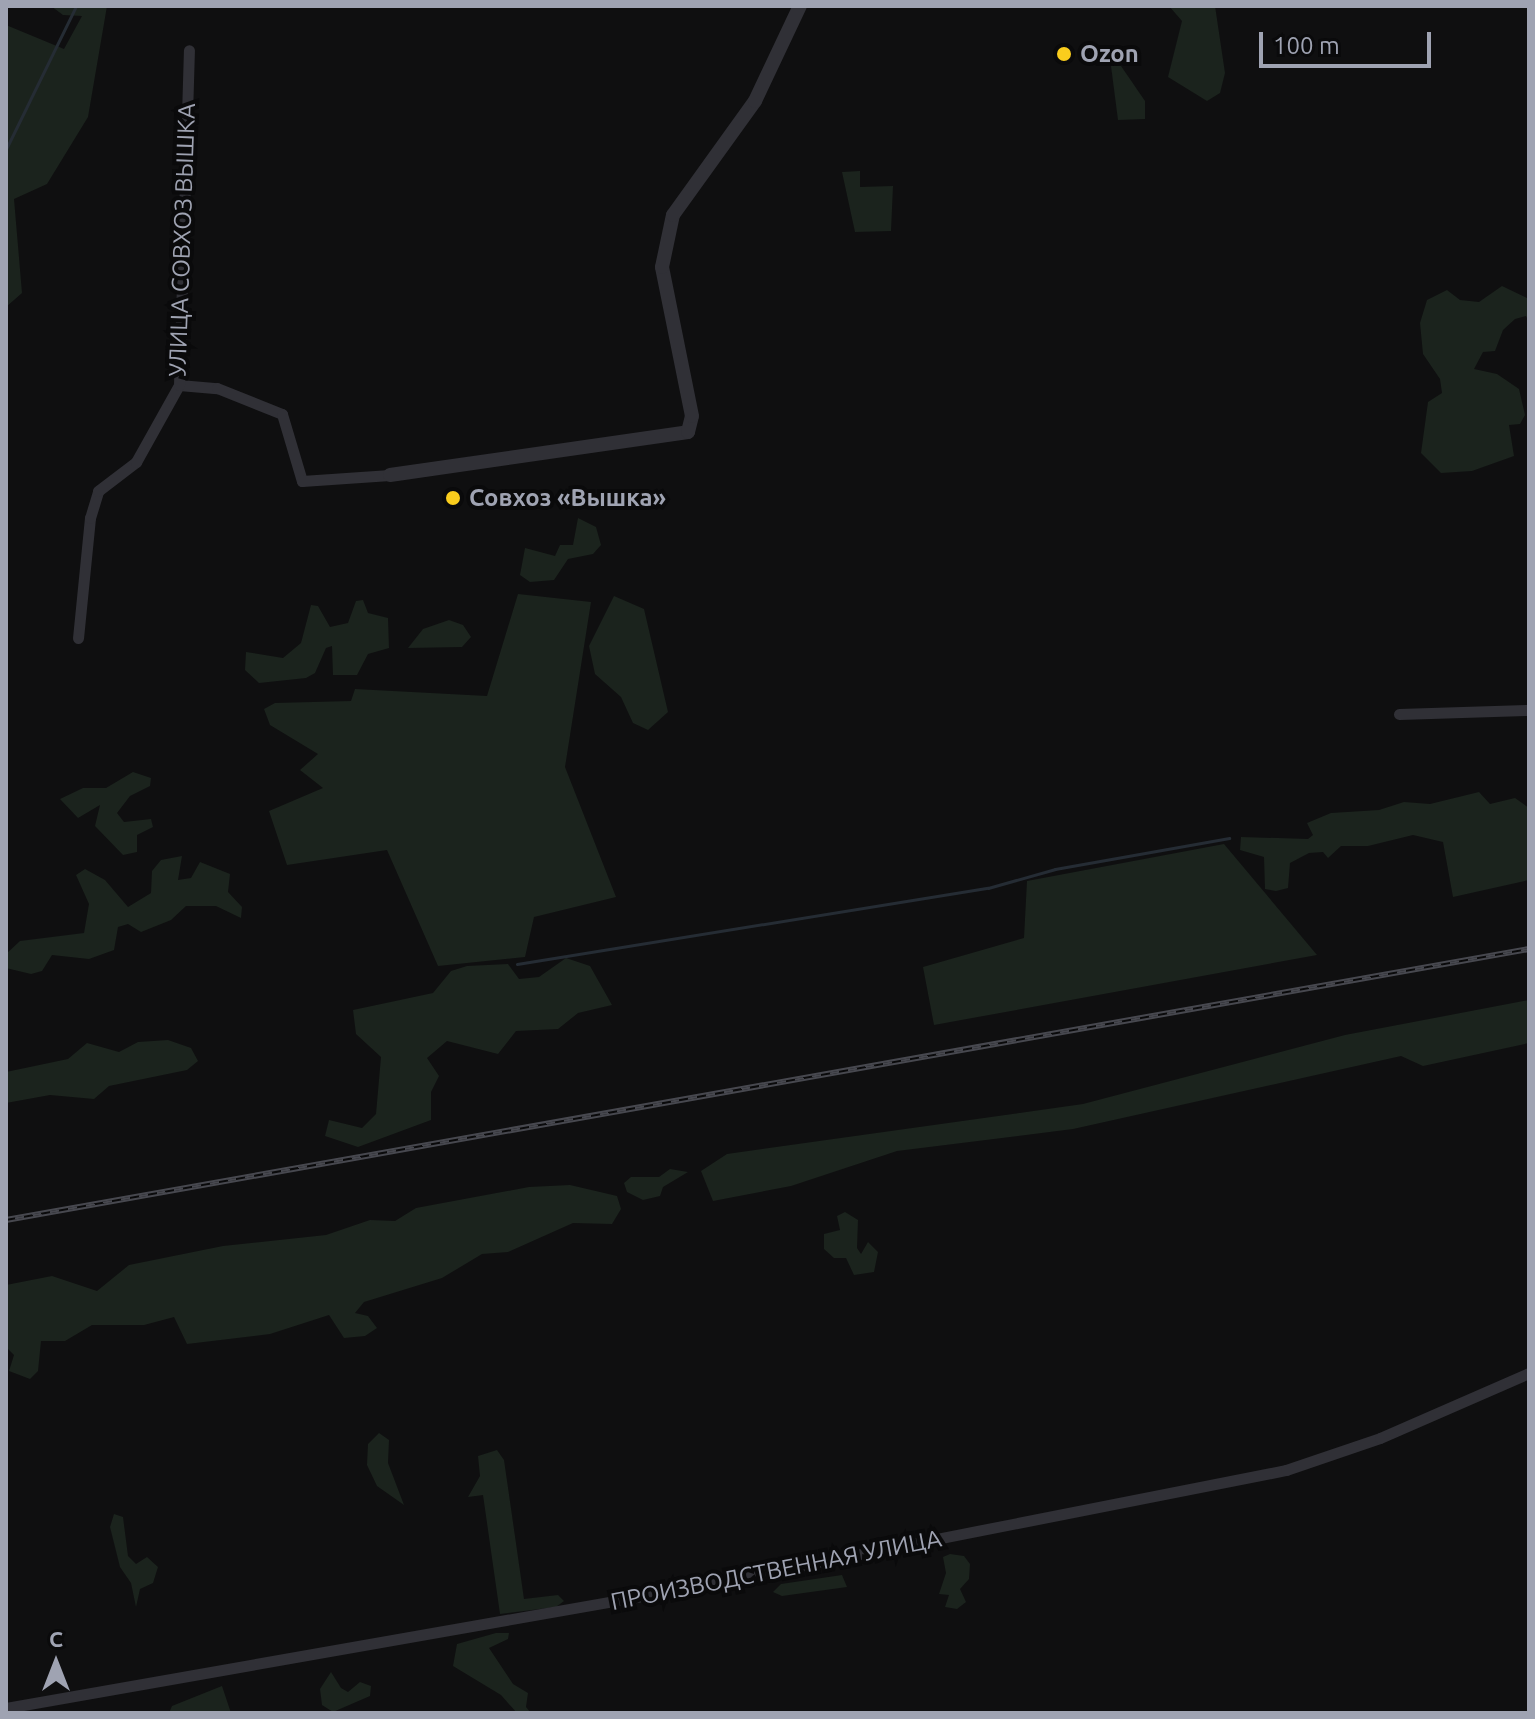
<!DOCTYPE html>
<html>
<head>
<meta charset="utf-8">
<style>
	body { margin:0 }
	#map { position:relative; width:1535px; height:1719px; overflow:hidden; background:#0f0f10; font-family:Ubuntu,sans-serif }
	div>[style] { position:absolute }
	[style*='--x'] { left:calc(var(--x)*1px); top:calc(var(--y)*1px); width:calc(var(--w)*1px); rotate:calc(var(--a)*1deg) }
	.green>* { inset:0; background:#1b231d }
	.stream>* { height:3px; margin:-1.5px; padding:0 1.5px; transform-origin:1.5px; border-radius:1.5px; background:#252c34 }
	.minor>* { height:11px; margin:-5.5px; padding:0 5.5px; transform-origin:5.5px; border-radius:5.5px; background:#303036 }
	.tertiary>* { height:14px; margin:-7px; padding:0 7px; transform-origin:7px; border-radius:7px; background:#303036 }
	.rail>* { height:6px; margin-top:-3px; transform-origin:0; background:repeating-linear-gradient(90deg,#0a0a0b 0 9px,#47484f 0 18px); box-sizing:border-box; border-block:2px solid #47484f }
	.dots>* { width:22px; height:22px; translate:-50% -50%; box-sizing:border-box; border:4px solid #0a0a0b; border-radius:50% }
	span { translate:-50% -50%; white-space:nowrap; text-align:center; line-height:1.15; -webkit-text-stroke:8px #0a0a0b; paint-order:stroke }
	.poi-label { font-size:24px; color:#9fa3b2; font-weight:700 }
	.left { translate:0 -50%; text-align:left }
	.street-label { font-size:24px; color:#9fa3b2 }
	.frame { position:absolute; inset:0; border:8px solid #9fa3b2; pointer-events:none }
	.north { position:absolute; left:16px; top:1623px; width:80px; height:80px; -webkit-text-stroke:6px #0a0a0b; paint-order:stroke; rotate:0deg; font-size:22px; font-weight:700; line-height:32px; text-align:center; color:#9fa3b2 }
	.north::after { content:''; display:block; margin:auto; width:28px; height:36px; background:#9fa3b2; clip-path:polygon(50% 0,100% 100%,50% 72%,0 100%) }
	.scale { position:absolute; left:1259px; top:32px; width:172px; height:36px; box-sizing:border-box; border:4px solid #9fa3b2; border-top:0; padding-left:10px; font-size:24px; line-height:28px; white-space:nowrap; color:#9fa3b2; -webkit-text-stroke:6px #0a0a0b; paint-order:stroke }
</style>
</head>
<body>
<div id="map">
	<div class="green">
		<div style="clip-path:polygon(51px 6px,107px 6px,88px 117px,47px 184px,14px 199px,22px 293px,6px 307px,6px 25px,64px 49px,82px 16px,63px 15px)"></div>
		<div style="clip-path:polygon(1169px 6px,1215px 6px,1225px 73px,1220px 93px,1207px 101px,1168px 77px,1182px 21px)"></div>
		<div style="clip-path:polygon(1111px 66px,1121px 66px,1145px 101px,1145px 119px,1118px 120px)"></div>
		<div style="clip-path:polygon(860px 171px,860px 187px,893px 186px,891px 231px,855px 232px,842px 172px)"></div>
		<div style="clip-path:polygon(1502px 286px,1529px 299px,1529px 322px,1526px 316px,1515px 319px,1503px 330px,1495px 351px,1483px 352px,1474px 369px,1497px 374px,1519px 389px,1525px 415px,1520px 424px,1509px 425px,1514px 456px,1472px 471px,1441px 473px,1421px 453px,1428px 402px,1442px 393px,1440px 379px,1423px 354px,1420px 323px,1427px 300px,1447px 290px,1460px 300px,1479px 302px)"></div>
		<div style="clip-path:polygon(578px 518px,596px 527px,601px 545px,593px 554px,568px 559px,554px 580px,530px 582px,520px 575px,525px 548px,555px 556px,560px 545px,573px 545px)"></div>
		<div style="clip-path:polygon(518px 594px,591px 602px,565px 767px,616px 897px,534px 917px,525px 957px,438px 966px,387px 850px,287px 865px,269px 811px,323px 788px,300px 770px,318px 754px,270px 725px,264px 709px,275px 703px,351px 701px,355px 689px,487px 696px)"></div>
		<div style="clip-path:polygon(614px 596px,644px 609px,668px 712px,648px 730px,633px 723px,621px 697px,595px 674px,589px 646px)"></div>
		<div style="clip-path:polygon(363px 600px,368px 613px,388px 618px,389px 648px,368px 654px,357px 675px,333px 675px,332px 646px,326px 648px,315px 673px,306px 678px,259px 683px,245px 670px,246px 652px,283px 658px,301px 643px,311px 605px,318px 606px,330px 627px,348px 623px,356px 601px)"></div>
		<div style="clip-path:polygon(449px 620px,463px 625px,471px 637px,462px 647px,408px 648px,423px 629px)"></div>
		<div style="clip-path:polygon(133px 772px,151px 778px,150px 786px,130px 796px,117px 813px,124px 822px,151px 819px,153px 827px,137px 835px,137px 852px,123px 855px,95px 826px,100px 805px,78px 818px,60px 799px,83px 788px,106px 788px)"></div>
		<div style="clip-path:polygon(1479px 792px,1490px 804px,1515px 798px,1529px 808px,1529px 880px,1453px 897px,1443px 842px,1413px 835px,1368px 846px,1341px 846px,1328px 858px,1323px 852px,1309px 853px,1290px 863px,1288px 888px,1276px 891px,1265px 889px,1264px 857px,1240px 850px,1241px 837px,1308px 839px,1313px 835px,1307px 823px,1331px 813px,1379px 810px,1404px 802px,1430px 804px)"></div>
		<div style="clip-path:polygon(1224px 844px,1317px 955px,934px 1025px,923px 967px,1024px 938px,1027px 881px)"></div>
		<div style="clip-path:polygon(182px 856px,178px 880px,191px 878px,200px 862px,230px 874px,228px 892px,242px 907px,241px 918px,216px 906px,186px 906px,171px 920px,141px 932px,128px 924px,118px 927px,114px 950px,89px 959px,52px 955px,42px 971px,31px 974px,6px 968px,6px 954px,20px 941px,84px 933px,89px 904px,76px 875px,85px 869px,105px 880px,128px 907px,151px 893px,152px 871px,161px 860px)"></div>
		<div style="clip-path:polygon(566px 958px,590px 966px,612px 1005px,578px 1013px,558px 1029px,516px 1031px,498px 1054px,447px 1041px,427px 1058px,439px 1076px,431px 1092px,431px 1120px,358px 1147px,325px 1136px,329px 1120px,362px 1128px,376px 1114px,381px 1057px,356px 1034px,353px 1010px,433px 993px,451px 971px,467px 966px,508px 964px,519px 979px,539px 977px)"></div>
		<div style="clip-path:polygon(1529px 1000px,1529px 1043px,1423px 1066px,1401px 1056px,1073px 1129px,897px 1151px,791px 1186px,713px 1201px,701px 1171px,727px 1154px,1083px 1104px,1345px 1035px)"></div>
		<div style="clip-path:polygon(168px 1040px,191px 1048px,198px 1061px,187px 1070px,109px 1086px,94px 1099px,50px 1095px,6px 1103px,6px 1072px,68px 1059px,87px 1043px,119px 1052px,138px 1042px)"></div>
		<div style="clip-path:polygon(670px 1169px,688px 1172px,663px 1187px,660px 1196px,643px 1200px,627px 1192px,624px 1183px,631px 1177px,659px 1177px)"></div>
		<div style="clip-path:polygon(570px 1185px,617px 1196px,621px 1209px,612px 1224px,573px 1223px,508px 1252px,482px 1254px,442px 1278px,364px 1302px,355px 1313px,368px 1316px,377px 1328px,365px 1336px,344px 1338px,329px 1315px,270px 1334px,187px 1344px,174px 1317px,144px 1325px,92px 1325px,65px 1341px,41px 1341px,38px 1371px,30px 1379px,9px 1371px,14px 1355px,6px 1347px,6px 1285px,52px 1276px,97px 1291px,129px 1265px,223px 1246px,326px 1235px,370px 1220px,395px 1221px,416px 1208px,529px 1187px)"></div>
		<div style="clip-path:polygon(845px 1212px,858px 1220px,857px 1248px,861px 1254px,868px 1242px,878px 1252px,874px 1272px,854px 1275px,846px 1258px,834px 1258px,824px 1249px,824px 1234px,840px 1230px,837px 1216px)"></div>
		<div style="clip-path:polygon(379px 1433px,389px 1440px,388px 1463px,404px 1505px,377px 1486px,367px 1465px,368px 1444px)"></div>
		<div style="clip-path:polygon(497px 1450px,504px 1460px,524px 1599px,558px 1595px,564px 1601px,556px 1607px,500px 1614px,483px 1495px,468px 1497px,480px 1476px,478px 1456px)"></div>
		<div style="clip-path:polygon(114px 1514px,123px 1517px,128px 1556px,136px 1564px,147px 1557px,158px 1567px,153px 1583px,140px 1589px,136px 1607px,131px 1583px,120px 1567px,110px 1527px)"></div>
		<div style="clip-path:polygon(950px 1554px,964px 1556px,970px 1564px,969px 1579px,960px 1589px,966px 1602px,957px 1609px,945px 1607px,949px 1595px,939px 1594px,946px 1573px,943px 1557px)"></div>
		<div style="clip-path:polygon(842px 1575px,847px 1587px,782px 1596px,773px 1592px,781px 1584px)"></div>
		<div style="clip-path:polygon(496px 1633px,509px 1633px,508px 1639px,489px 1648px,513px 1684px,528px 1693px,526px 1707px,531px 1713px,517px 1713px,501px 1695px,453px 1666px,457px 1644px)"></div>
		<div style="clip-path:polygon(331px 1672px,341px 1688px,348px 1692px,360px 1682px,371px 1686px,370px 1696px,333px 1712px,322px 1705px,320px 1689px)"></div>
		<div style="clip-path:polygon(222px 1686px,231px 1713px,169px 1713px,172px 1706px)"></div>
	</div>
	<div class="stream">
		<div style="--x:6;--y:149;--w:159;--a:-63.9"></div>
		<div style="--x:517;--y:964;--w:477;--a:-9.2"></div>
		<div style="--x:988;--y:888;--w:70;--a:-15.8"></div>
		<div style="--x:1055;--y:869;--w:177;--a:-10.1"></div>
	</div>
	<div class="minor">
		<div style="--x:179;--y:385;--w:38;--a:5"></div>
		<div style="--x:217;--y:388;--w:70;--a:21.8"></div>
		<div style="--x:282;--y:414;--w:70;--a:73.4"></div>
		<div style="--x:302;--y:481;--w:88;--a:-3.9"></div>
		<div style="--x:78;--y:638;--w:121;--a:-84.3"></div>
		<div style="--x:90;--y:518;--w:28;--a:-73"></div>
		<div style="--x:98;--y:491;--w:48;--a:-37.3"></div>
		<div style="--x:136;--y:462;--w:88;--a:-60.8"></div>
		<div style="--x:179;--y:385;--w:335;--a:-88.3"></div>
		<div style="--x:1399;--y:714;--w:130;--a:-1.8"></div>
		<div style="--x:6;--y:1708;--w:692;--a:-9.98"></div>
		<div style="--x:688;--y:1588;--w:610;--a:-11.16"></div>
		<div style="--x:1286;--y:1470;--w:99;--a:-18.8"></div>
		<div style="--x:1380;--y:1438;--w:163;--a:-23.6"></div>
	</div>
	<div class="tertiary">
		<div style="--x:390;--y:475;--w:301;--a:-8.2"></div>
		<div style="--x:688;--y:432;--w:16;--a:-76"></div>
		<div style="--x:692;--y:416;--w:152;--a:-101.4"></div>
		<div style="--x:662;--y:267;--w:53;--a:-78.1"></div>
		<div style="--x:673;--y:215;--w:140;--a:-54.3"></div>
		<div style="--x:755;--y:101;--w:105;--a:-64.7"></div>
	</div>
	<div class="rail">
		<div style="--x:6;--y:1220;--w:1547;--a:-10.09"></div>
	</div>
	<div class="dots">
		<div style="left:1064px;top:54px;background:#facd1d"></div>
		<div style="left:453px;top:498px;background:#facd1d"></div>
	</div>
	<div class="poi-label">
		<span class="left" style="left:1080px;top:54px">Ozon</span>
		<span class="left" style="left:469px;top:498px">Совхоз «Вышка»</span>
	</div>
	<div class="street-label">
		<span style="left:182px;top:240px;rotate:-88deg">УЛИЦА СОВХОЗ ВЫШКА</span>
		<span style="left:776px;top:1570px;rotate:-11deg">ПРОИЗВОДСТВЕННАЯ УЛИЦА</span>
	</div>
	<div class="frame"></div>
	<div class="north">С</div>
	<div class="scale">100 m</div>
</div>
</body>
</html>
